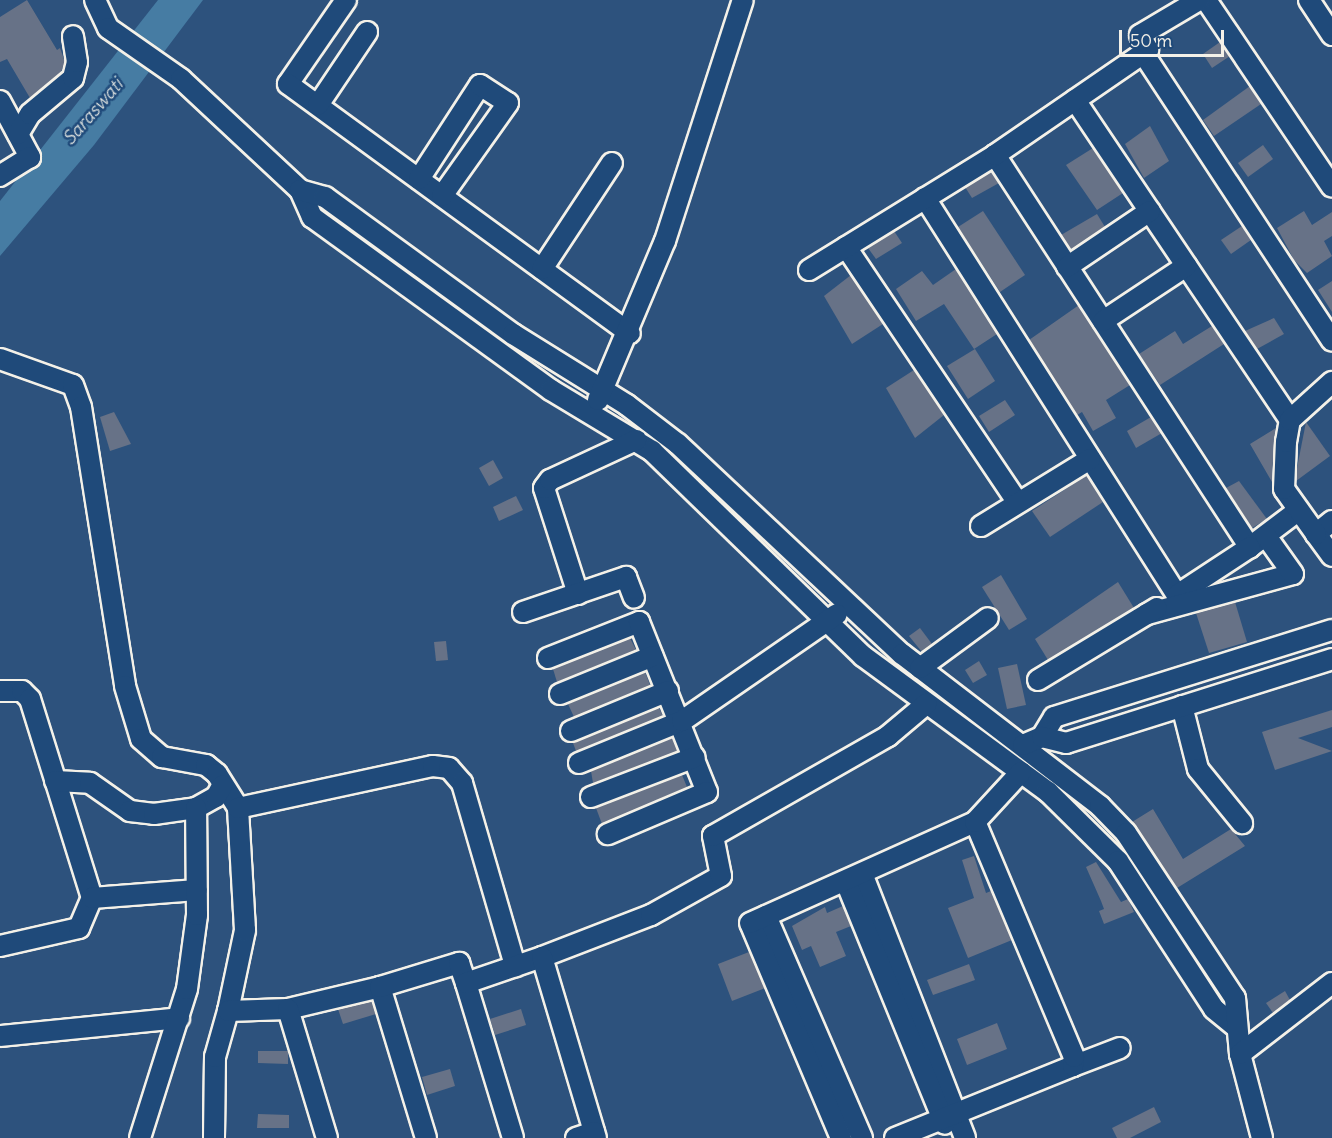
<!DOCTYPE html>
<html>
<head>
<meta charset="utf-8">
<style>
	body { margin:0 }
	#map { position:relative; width:1332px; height:1138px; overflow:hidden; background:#2d527d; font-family:Delius,sans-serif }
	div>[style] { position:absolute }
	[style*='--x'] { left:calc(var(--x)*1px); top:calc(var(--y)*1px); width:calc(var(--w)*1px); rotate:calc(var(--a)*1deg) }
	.water>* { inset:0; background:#467ca3 }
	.building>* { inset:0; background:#677287 }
	.roads { filter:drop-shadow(2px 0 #f4f1e8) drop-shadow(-2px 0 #f4f1e8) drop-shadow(0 2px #f4f1e8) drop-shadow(0 -2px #f4f1e8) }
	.minor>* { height:20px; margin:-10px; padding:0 10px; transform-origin:10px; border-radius:10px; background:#1f4a7a }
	span { translate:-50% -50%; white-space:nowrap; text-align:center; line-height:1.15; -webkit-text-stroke:5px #1f4a7a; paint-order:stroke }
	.water-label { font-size:18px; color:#dadfde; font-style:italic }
	.scale { position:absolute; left:1119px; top:30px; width:105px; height:27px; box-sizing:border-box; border:3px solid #f4f1e8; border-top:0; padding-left:8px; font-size:18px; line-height:21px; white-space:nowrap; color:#f4f1e8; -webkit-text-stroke:4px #1f4a7a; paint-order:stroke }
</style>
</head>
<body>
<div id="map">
	<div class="water">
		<div style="clip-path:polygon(158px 0,203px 0,94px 145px,0 256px,0 201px)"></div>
	</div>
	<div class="building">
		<div style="clip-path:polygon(27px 0,57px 50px,60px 48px,65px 62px,61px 72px,30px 98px,7px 59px,0 62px,0 17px)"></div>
		<div style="clip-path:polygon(1220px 42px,1230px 56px,1212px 68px,1203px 54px)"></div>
		<div style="clip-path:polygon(1250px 86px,1261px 104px,1214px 136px,1203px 120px)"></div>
		<div style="clip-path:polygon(1150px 126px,1169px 161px,1144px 178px,1125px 144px)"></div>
		<div style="clip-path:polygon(1263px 145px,1273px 159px,1248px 177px,1238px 163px)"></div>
		<div style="clip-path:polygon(1093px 148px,1123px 193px,1097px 210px,1066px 165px)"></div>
		<div style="clip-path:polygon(991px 171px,999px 183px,972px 198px,965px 187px)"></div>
		<div style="clip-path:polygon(983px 211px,1025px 275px,1000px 292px,958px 227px)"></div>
		<div style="clip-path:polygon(1304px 211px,1312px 225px,1332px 212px,1332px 236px,1324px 241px,1332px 256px,1307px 273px,1294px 260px,1277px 228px)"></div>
		<div style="clip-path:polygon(1097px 214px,1105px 227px,1071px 250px,1061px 235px)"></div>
		<div style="clip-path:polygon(1242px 226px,1251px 240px,1231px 254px,1221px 240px)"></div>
		<div style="clip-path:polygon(894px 231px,902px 243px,876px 259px,868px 248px)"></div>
		<div style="clip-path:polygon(956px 269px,997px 334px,974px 349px,944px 304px,916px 321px,896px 289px,922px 271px,933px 285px)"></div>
		<div style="clip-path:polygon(851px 275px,883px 324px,852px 344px,824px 296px)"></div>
		<div style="clip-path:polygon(1332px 281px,1332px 312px,1318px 290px)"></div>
		<div style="clip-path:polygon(1079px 305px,1130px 385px,1106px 400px,1116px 418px,1093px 431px,1082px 412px,1077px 415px,1029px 340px)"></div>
		<div style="clip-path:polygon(1274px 318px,1284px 334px,1257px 349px,1245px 331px)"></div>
		<div style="clip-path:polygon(1212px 326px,1224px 344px,1160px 385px,1139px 354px,1175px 331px,1183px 344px)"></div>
		<div style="clip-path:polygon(975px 349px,995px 381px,968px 399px,947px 366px)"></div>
		<div style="clip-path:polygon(914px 370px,944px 415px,915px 438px,886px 388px)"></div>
		<div style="clip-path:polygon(1005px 400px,1015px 415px,989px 432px,979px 416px)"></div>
		<div style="clip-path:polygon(114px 412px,131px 444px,110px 451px,100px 417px)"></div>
		<div style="clip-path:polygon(1151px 417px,1162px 433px,1136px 448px,1127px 431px)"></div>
		<div style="clip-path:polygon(1306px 422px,1330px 456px,1296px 481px,1297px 468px)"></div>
		<div style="clip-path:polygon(1276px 428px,1274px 441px,1272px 482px,1250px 444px)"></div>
		<div style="clip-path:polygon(493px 460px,503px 478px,489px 486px,479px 468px)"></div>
		<div style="clip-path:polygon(1087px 475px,1103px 502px,1050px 537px,1032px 511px)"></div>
		<div style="clip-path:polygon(1239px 481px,1267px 519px,1252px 528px,1226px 488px)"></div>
		<div style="clip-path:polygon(516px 496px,523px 510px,499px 521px,493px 507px)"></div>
		<div style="clip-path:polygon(1001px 575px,1027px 619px,1009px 630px,982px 587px)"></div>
		<div style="clip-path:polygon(1118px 582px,1134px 608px,1048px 660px,1035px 639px)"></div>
		<div style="clip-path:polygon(1235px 602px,1247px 642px,1209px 653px,1196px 613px)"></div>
		<div style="clip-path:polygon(920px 628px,932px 644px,922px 652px,909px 636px)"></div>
		<div style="clip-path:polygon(630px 638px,636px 650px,557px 682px,553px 669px)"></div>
		<div style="clip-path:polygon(446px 641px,448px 660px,436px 661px,434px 642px)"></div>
		<div style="clip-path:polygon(979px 661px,987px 675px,973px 683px,965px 670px)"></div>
		<div style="clip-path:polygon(1017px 664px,1026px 705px,1007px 709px,998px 668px)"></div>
		<div style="clip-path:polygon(645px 672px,650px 685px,574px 717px,568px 704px)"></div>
		<div style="clip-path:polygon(659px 708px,663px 716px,576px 751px,573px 743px)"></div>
		<div style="clip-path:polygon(1332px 710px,1332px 727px,1298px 738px,1332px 751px,1275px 770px,1262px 732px)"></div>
		<div style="clip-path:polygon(672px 738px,678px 751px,593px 783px,591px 771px)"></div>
		<div style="clip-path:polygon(682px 775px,687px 787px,602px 824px,596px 808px)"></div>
		<div style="clip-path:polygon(1153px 809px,1183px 859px,1231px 829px,1245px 846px,1177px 888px,1132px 822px)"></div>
		<div style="clip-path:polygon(974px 856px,986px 893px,991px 891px,1012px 940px,968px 958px,948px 908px,974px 898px,962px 860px)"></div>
		<div style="clip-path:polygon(1096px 862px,1121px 902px,1128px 899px,1134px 912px,1104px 924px,1099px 911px,1104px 909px,1101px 901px,1086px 867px)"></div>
		<div style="clip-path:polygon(843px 906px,851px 926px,836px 932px,846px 956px,820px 967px,811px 946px,802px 950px,792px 926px,825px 907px,827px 913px)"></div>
		<div style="clip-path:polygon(749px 952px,765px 988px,732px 1001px,718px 964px)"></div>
		<div style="clip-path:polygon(969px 964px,975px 980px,933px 995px,927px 980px)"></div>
		<div style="clip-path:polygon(1285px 991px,1290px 1000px,1273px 1013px,1266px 1003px)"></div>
		<div style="clip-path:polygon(372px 1001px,376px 1014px,343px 1024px,338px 1009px)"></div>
		<div style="clip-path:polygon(521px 1009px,526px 1025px,495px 1035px,490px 1019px)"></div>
		<div style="clip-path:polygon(997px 1023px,1007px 1049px,967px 1065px,957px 1039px)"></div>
		<div style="clip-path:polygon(258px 1051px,288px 1051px,288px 1064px,258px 1063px)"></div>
		<div style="clip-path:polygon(450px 1069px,455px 1086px,427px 1095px,422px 1077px)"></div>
		<div style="clip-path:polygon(1154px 1107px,1161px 1122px,1130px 1138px,1117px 1138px,1112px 1128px)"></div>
		<div style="clip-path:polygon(258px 1114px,289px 1115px,289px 1128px,257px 1128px)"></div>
	</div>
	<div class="roads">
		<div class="minor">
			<div style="--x:95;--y:0;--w:31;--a:65"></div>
			<div style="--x:108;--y:28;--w:89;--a:34.9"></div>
			<div style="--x:181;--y:79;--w:163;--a:43"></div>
			<div style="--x:300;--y:190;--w:30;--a:66"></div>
			<div style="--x:312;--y:217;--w:295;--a:35.9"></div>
			<div style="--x:551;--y:390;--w:118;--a:31.1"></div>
			<div style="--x:652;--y:451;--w:294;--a:44.2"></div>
			<div style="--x:863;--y:656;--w:230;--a:36.3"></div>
			<div style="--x:1048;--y:792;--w:98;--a:44.6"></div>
			<div style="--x:1118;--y:861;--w:176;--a:57"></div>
			<div style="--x:1214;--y:1009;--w:28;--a:39"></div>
			<div style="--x:346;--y:0;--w:102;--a:124.6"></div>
			<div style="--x:288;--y:84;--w:423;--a:36.1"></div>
			<div style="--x:1206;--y:0;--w:225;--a:56"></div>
			<div style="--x:1309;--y:0;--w:42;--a:56.7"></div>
			<div style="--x:1143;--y:53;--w:344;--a:56.7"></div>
			<div style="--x:1075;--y:100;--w:386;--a:56.1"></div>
			<div style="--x:0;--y:101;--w:64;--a:61.8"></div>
			<div style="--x:30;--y:157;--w:36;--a:148"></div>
			<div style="--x:318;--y:105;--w:88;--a:-56.1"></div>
			<div style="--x:18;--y:134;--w:23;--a:-59"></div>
			<div style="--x:30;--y:114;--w:56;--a:-39.9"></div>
			<div style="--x:73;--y:78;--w:16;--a:-76"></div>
			<div style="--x:77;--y:62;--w:26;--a:-99"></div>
			<div style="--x:995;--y:155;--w:468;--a:57"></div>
			<div style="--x:1250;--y:547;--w:61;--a:-37.1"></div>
			<div style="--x:419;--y:179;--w:112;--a:-57"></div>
			<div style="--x:480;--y:85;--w:33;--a:33"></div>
			<div style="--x:508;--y:103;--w:114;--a:125.4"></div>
			<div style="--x:300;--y:190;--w:26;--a:16"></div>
			<div style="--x:325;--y:197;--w:233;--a:36.1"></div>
			<div style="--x:513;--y:334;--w:134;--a:31.9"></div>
			<div style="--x:627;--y:405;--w:64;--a:37.4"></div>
			<div style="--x:678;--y:444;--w:307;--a:43.2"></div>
			<div style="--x:902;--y:654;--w:250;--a:37.5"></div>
			<div style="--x:1100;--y:806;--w:37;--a:46"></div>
			<div style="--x:1126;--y:833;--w:198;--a:56.6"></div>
			<div style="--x:1235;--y:998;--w:56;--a:84.9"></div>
			<div style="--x:1240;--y:1054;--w:87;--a:75.3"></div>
			<div style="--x:925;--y:198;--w:470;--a:57.6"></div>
			<div style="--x:1177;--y:595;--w:87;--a:-33.3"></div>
			<div style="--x:846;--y:247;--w:308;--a:56.1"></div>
			<div style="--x:1067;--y:267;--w:100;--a:-34"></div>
			<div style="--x:542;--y:269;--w:127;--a:-56.6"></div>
			<div style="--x:809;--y:270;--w:219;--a:-31.7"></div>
			<div style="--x:995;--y:155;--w:186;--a:-34.5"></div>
			<div style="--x:1148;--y:50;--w:17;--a:-118"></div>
			<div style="--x:1140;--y:35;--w:69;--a:-30.7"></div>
			<div style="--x:1103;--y:321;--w:100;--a:-33.5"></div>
			<div style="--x:0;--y:359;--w:77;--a:19.6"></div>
			<div style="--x:73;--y:385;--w:23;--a:70"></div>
			<div style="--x:81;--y:407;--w:282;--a:81"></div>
			<div style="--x:125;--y:686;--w:55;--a:73.2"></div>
			<div style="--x:141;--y:739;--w:28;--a:41"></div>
			<div style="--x:162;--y:757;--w:45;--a:10.3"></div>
			<div style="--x:206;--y:765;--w:14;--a:39"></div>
			<div style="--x:217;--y:774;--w:40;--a:58"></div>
			<div style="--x:598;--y:400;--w:173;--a:-67.2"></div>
			<div style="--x:665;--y:241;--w:253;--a:-72.1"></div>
			<div style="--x:1332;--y:521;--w:21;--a:141"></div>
			<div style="--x:1316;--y:534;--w:27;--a:54"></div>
			<div style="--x:981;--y:526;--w:128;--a:-31.6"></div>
			<div style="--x:1316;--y:534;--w:55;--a:-125.4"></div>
			<div style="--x:1284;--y:489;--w:47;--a:-87.6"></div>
			<div style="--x:1286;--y:442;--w:22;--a:-80"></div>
			<div style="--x:1290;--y:420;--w:57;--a:-42.1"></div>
			<div style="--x:578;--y:594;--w:111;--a:-107.8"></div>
			<div style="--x:544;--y:488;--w:10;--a:-53"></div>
			<div style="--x:550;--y:480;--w:95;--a:-24.9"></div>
			<div style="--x:523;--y:612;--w:109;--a:-18.8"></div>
			<div style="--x:626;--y:577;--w:22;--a:69"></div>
			<div style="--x:1147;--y:614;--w:151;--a:-15.3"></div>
			<div style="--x:1293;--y:574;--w:47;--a:-125.4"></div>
			<div style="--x:548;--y:658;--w:98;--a:-21.6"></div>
			<div style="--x:639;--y:622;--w:183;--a:68.2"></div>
			<div style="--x:707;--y:792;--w:108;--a:157"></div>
			<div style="--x:920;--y:668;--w:84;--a:-36.3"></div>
			<div style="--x:1038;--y:680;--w:139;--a:-31.2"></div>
			<div style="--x:0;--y:691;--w:22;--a:0"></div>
			<div style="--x:22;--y:691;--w:11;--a:45"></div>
			<div style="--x:30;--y:699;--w:208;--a:72.7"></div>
			<div style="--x:560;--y:694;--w:100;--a:-22.2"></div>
			<div style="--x:1182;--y:706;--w:65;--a:75.7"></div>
			<div style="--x:1198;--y:769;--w:70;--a:50.8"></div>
			<div style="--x:571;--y:731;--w:105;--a:-22.4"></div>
			<div style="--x:1042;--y:737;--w:23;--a:-59"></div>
			<div style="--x:1054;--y:717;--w:291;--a:-17.4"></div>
			<div style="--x:1023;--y:745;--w:21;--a:-23"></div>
			<div style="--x:1042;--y:737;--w:25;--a:14"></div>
			<div style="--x:1066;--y:743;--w:279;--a:-17.5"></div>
			<div style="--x:579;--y:763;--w:111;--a:-22.2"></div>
			<div style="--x:682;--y:721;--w:188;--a:-34.6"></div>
			<div style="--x:55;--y:781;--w:35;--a:3"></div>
			<div style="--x:90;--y:783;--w:49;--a:35"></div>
			<div style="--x:130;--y:811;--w:24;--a:7"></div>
			<div style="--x:154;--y:814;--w:42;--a:-8.1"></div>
			<div style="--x:196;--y:808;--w:23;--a:-29"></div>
			<div style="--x:216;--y:797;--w:13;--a:-61"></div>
			<div style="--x:591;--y:797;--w:111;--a:-21"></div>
			<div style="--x:863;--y:876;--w:281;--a:68.7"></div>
			<div style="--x:846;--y:882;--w:261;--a:67.8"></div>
			<div style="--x:766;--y:916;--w:242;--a:66.6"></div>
			<div style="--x:0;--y:946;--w:81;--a:-12.8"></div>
			<div style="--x:79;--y:928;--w:33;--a:-67"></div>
			<div style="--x:92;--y:898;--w:105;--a:-4.4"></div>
			<div style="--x:542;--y:957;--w:117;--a:-21.1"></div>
			<div style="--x:651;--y:915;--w:80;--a:-29.1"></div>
			<div style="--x:721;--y:876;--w:41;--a:-101.3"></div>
			<div style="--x:713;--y:836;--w:202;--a:-29.7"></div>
			<div style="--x:888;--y:736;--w:50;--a:-40.1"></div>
			<div style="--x:288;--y:1009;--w:95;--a:-13.4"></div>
			<div style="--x:228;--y:1011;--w:83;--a:-78.1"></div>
			<div style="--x:245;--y:930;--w:122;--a:-93.3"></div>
			<div style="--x:238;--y:808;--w:199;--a:-12.2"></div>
			<div style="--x:433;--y:766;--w:16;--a:7"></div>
			<div style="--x:449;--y:768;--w:20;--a:49"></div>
			<div style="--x:462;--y:783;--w:191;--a:73.8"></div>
			<div style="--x:0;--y:1036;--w:180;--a:-5.7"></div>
			<div style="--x:1240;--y:1054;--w:116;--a:-37.7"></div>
			<div style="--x:1073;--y:1066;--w:50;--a:-21"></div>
			<div style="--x:140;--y:1138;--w:156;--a:-72.5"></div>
			<div style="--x:187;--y:989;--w:75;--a:-82.3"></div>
			<div style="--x:197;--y:915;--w:107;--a:-90.5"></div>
			<div style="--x:214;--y:1138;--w:81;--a:-89.3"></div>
			<div style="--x:215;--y:1057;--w:48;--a:-74.2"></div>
			<div style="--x:228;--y:1011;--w:60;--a:-1.9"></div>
			<div style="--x:288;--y:1009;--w:135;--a:73.2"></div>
			<div style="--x:426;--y:1138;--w:158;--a:-106.9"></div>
			<div style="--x:380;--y:987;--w:83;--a:-16.9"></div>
			<div style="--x:459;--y:963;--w:21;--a:71"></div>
			<div style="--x:513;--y:1138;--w:162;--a:-106.9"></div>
			<div style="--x:466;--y:983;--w:80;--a:-18.9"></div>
			<div style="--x:542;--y:957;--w:189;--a:73.4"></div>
			<div style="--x:576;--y:1138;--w:19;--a:-18"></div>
			<div style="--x:841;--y:1138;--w:233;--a:-112.9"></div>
			<div style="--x:750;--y:923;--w:247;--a:-24.2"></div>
			<div style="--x:895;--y:1138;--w:192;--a:-22"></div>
			<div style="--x:1073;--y:1066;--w:9;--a:-84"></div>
			<div style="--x:1074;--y:1057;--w:255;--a:-112.8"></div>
			<div style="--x:975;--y:822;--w:68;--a:-47.4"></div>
		</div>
	</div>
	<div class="water-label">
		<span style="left:93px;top:112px;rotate:-49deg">Saraswati</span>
	</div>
	<div class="scale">50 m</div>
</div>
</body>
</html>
